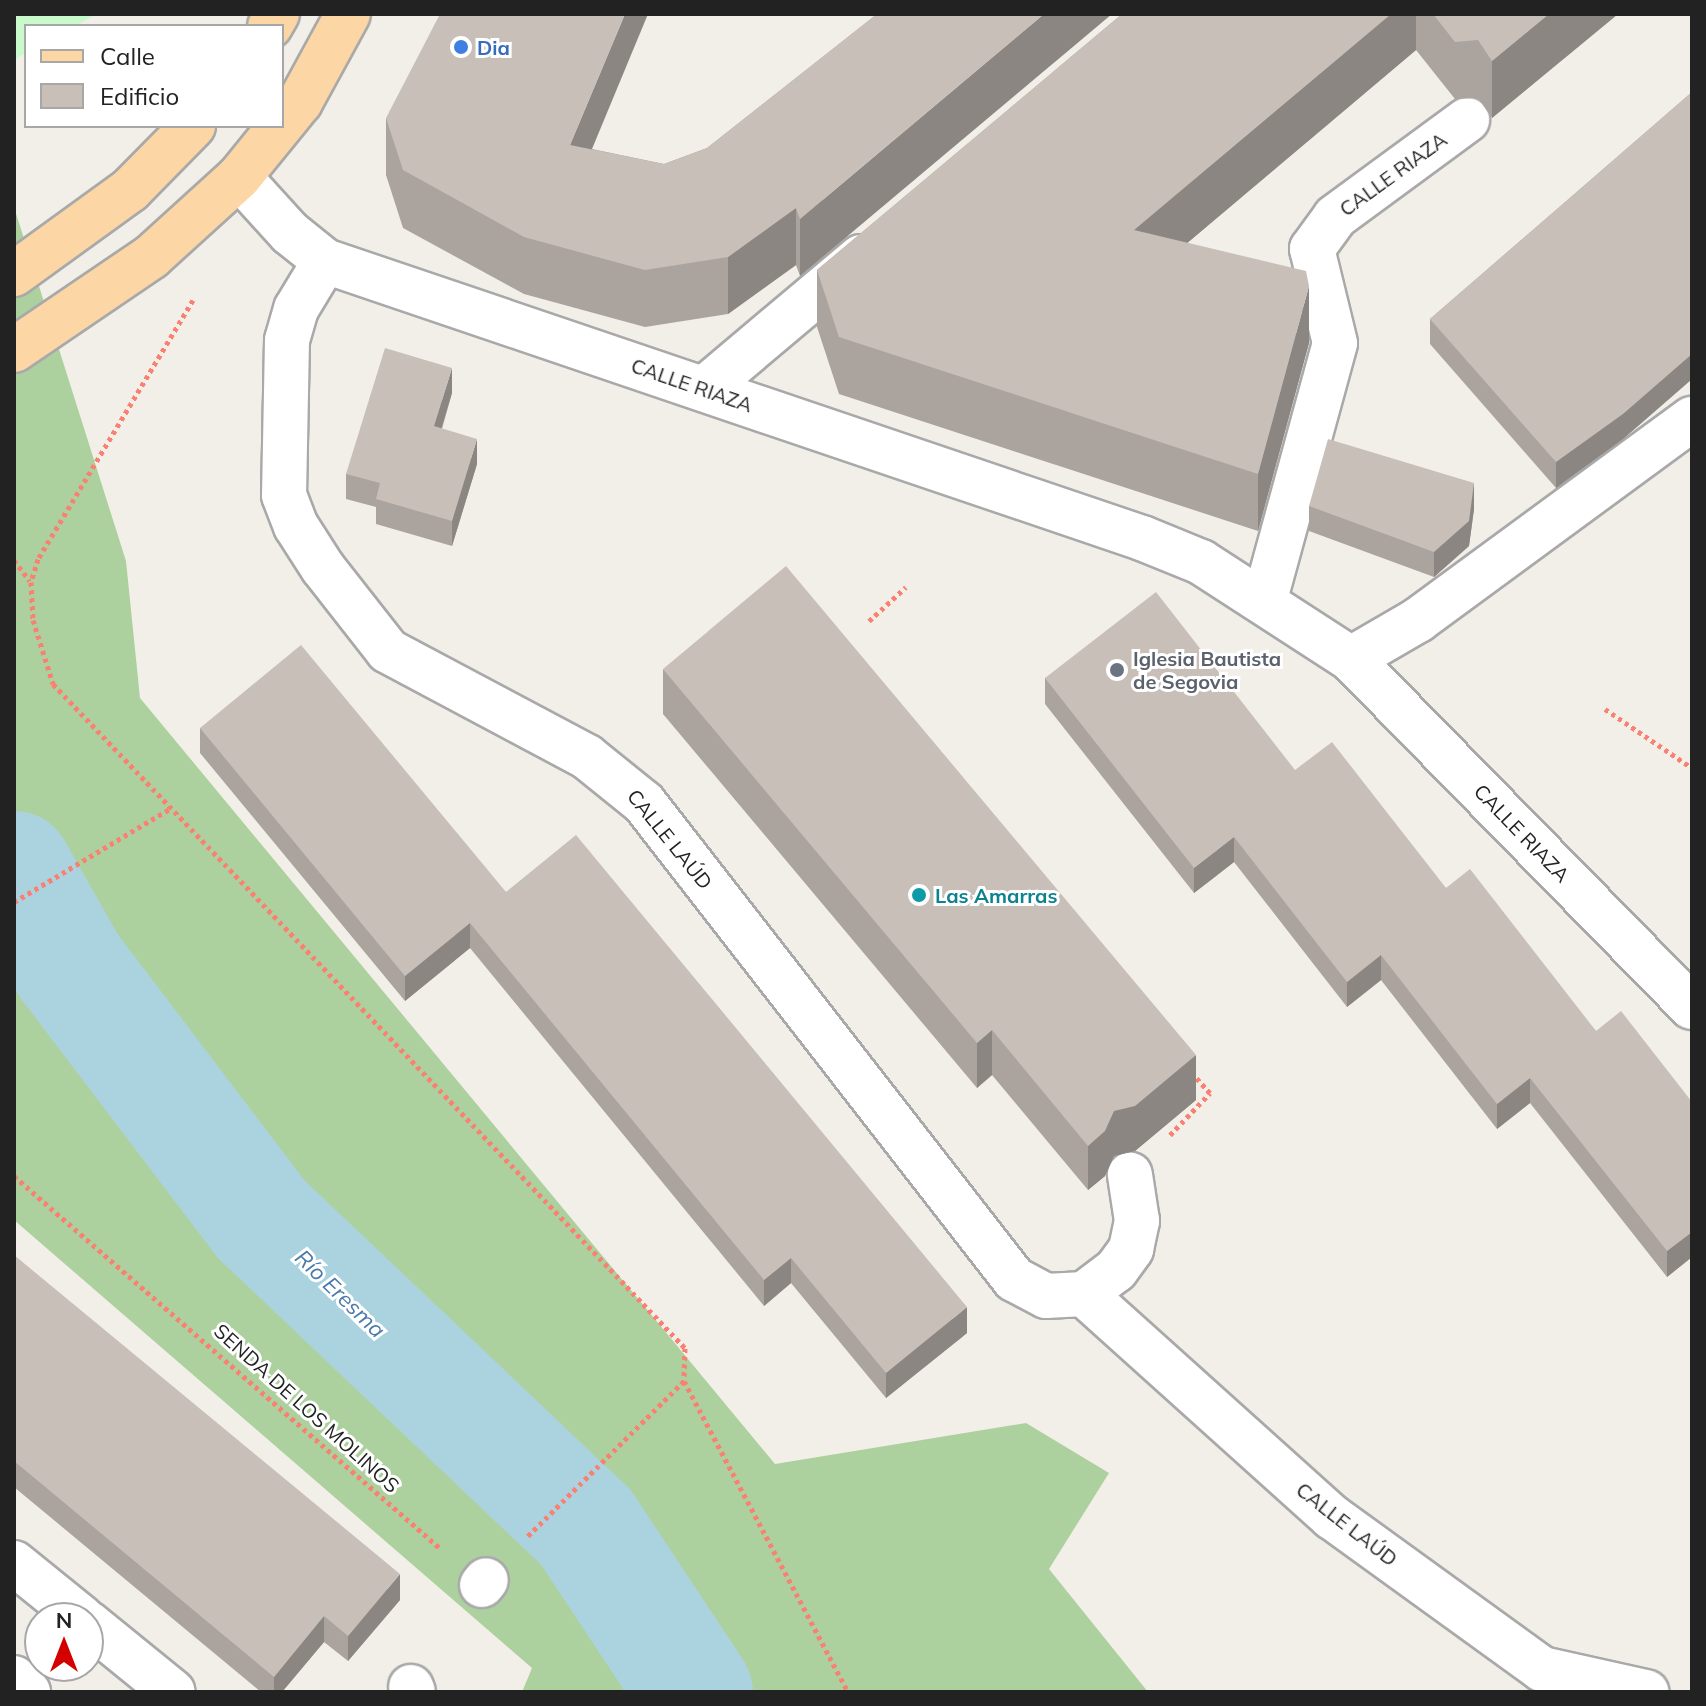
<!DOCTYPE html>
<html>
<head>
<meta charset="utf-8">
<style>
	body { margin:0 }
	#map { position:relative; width:1706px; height:1706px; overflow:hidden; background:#f2efe9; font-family:Mulish,sans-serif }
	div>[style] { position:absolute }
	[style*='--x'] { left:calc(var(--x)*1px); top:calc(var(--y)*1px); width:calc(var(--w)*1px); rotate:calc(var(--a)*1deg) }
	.forest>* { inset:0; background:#add19e }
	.park>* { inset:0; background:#c8facc }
	.river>* { height:116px; margin:-58px; padding:0 58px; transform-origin:58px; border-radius:58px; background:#aad3df }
	.path>* { height:5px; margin-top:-2.5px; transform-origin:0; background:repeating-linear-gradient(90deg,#fa8072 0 4px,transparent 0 8px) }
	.roads { filter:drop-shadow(2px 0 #a9a9a9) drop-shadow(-2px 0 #a9a9a9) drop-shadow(0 2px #a9a9a9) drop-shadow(0 -2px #a9a9a9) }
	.pedestrian>* { height:44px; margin:-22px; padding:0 22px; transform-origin:22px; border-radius:22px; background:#fff }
	.minor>* { height:44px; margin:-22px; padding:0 22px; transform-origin:22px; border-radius:22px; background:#fff }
	.primary>* { height:44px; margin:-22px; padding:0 22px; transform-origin:22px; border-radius:22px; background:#fcd6a4 }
	.wall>* { inset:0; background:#aba49e }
	.shaded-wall>* { inset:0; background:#8b8681 }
	.building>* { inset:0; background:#c7bfb8 }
	.dots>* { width:22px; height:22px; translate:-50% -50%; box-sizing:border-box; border:4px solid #fff; border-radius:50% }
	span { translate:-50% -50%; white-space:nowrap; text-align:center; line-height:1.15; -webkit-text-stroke:6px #fff; paint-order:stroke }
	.shop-label { font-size:20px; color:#366cbe; font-weight:700 }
	.left { translate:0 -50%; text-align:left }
	.street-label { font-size:20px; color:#222 }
	.worship-label { font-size:20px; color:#5b616d; font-weight:700 }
	.culture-label { font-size:20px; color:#0d838f; font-weight:700 }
	.water-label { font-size:22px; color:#4a7aab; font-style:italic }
	.frame { position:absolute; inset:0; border:16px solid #222; pointer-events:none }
	.legend { position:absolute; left:24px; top:24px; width:260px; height:104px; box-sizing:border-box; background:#fff; border:2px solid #a7a7a7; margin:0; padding:10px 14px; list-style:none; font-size:24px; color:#222 }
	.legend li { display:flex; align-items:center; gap:16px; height:40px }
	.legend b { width:40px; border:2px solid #a7a7a7 }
	.north { position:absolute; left:24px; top:1602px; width:80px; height:80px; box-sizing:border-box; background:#fff; border:2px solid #a7a7a7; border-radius:50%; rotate:0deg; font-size:22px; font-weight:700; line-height:32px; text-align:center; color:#222 }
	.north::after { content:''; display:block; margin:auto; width:28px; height:36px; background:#d40000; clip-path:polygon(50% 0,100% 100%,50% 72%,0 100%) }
</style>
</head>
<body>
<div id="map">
	<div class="forest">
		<div style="clip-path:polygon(14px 207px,126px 561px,140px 698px,775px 1464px,1026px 1423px,1109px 1473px,1049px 1569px,1148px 1692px,522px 1692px,532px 1668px,14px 1220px)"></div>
	</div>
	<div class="park">
		<div style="clip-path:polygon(14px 14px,97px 14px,75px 26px,26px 26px,26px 53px,14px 60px)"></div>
	</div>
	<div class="river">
		<div style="--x:14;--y:869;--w:112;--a:60.4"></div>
		<div style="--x:69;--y:966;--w:318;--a:52.8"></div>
		<div style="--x:261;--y:1219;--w:446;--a:43.5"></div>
		<div style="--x:585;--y:1526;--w:199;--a:56.5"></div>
	</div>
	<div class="path">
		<div style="--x:193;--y:300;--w:302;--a:120.9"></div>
		<div style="--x:38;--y:559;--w:24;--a:107"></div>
		<div style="--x:31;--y:582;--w:38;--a:87"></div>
		<div style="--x:33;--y:620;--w:67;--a:72.6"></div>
		<div style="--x:53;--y:684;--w:917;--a:46.41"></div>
		<div style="--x:685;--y:1348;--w:33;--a:92"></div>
		<div style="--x:684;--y:1381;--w:224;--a:135.2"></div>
		<div style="--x:14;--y:560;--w:26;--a:53"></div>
		<div style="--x:869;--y:621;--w:50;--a:-42.6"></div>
		<div style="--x:1605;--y:709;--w:105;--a:34.1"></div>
		<div style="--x:14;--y:902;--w:183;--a:-30.9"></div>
		<div style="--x:1170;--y:1135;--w:58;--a:-46.4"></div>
		<div style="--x:1210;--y:1093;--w:24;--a:-132"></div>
		<div style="--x:14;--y:1176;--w:567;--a:41.14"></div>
		<div style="--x:684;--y:1381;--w:352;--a:62.2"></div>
	</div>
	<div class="roads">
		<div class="pedestrian">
			<div style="--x:482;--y:1585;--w:6;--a:-51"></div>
		</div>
		<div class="minor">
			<div style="--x:239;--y:177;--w:76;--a:47.7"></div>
			<div style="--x:290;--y:233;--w:45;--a:38.7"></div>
			<div style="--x:325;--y:261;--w:863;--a:18.73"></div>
			<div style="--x:1142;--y:538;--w:64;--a:22.1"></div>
			<div style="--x:1201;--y:562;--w:179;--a:32.9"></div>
			<div style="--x:1351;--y:659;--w:487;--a:45.6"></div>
			<div style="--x:325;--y:261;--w:56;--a:121.1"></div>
			<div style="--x:296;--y:309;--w:32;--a:106"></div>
			<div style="--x:287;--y:340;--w:155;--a:91.1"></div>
			<div style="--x:284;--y:495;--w:33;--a:69"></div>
			<div style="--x:296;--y:526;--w:50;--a:57.3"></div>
			<div style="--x:323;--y:568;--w:105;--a:51.9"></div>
			<div style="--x:388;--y:651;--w:225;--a:28"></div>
			<div style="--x:587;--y:757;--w:73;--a:38.9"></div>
			<div style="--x:644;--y:803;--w:603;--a:52.14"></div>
			<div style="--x:1014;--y:1279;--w:36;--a:28"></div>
			<div style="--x:1046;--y:1296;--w:38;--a:-3"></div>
			<div style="--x:1084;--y:1294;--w:40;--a:-37"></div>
			<div style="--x:1116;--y:1270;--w:26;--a:-54"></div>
			<div style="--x:1131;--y:1249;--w:29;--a:-78"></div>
			<div style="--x:1137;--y:1221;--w:47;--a:-98.7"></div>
			<div style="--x:704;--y:389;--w:205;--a:-40.1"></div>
			<div style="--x:1265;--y:599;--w:265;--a:-74.7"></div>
			<div style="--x:1335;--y:343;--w:97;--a:-103.7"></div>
			<div style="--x:1312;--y:249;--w:39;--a:-54"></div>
			<div style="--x:1335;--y:217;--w:164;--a:-36.3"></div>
			<div style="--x:1351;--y:659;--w:78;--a:-30.2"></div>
			<div style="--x:1418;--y:620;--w:340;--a:-36.3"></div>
			<div style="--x:1084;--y:1294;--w:334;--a:42"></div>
			<div style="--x:1332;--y:1517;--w:259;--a:35.9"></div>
			<div style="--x:1542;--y:1669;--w:107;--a:12.5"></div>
			<div style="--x:14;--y:1563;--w:87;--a:39"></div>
			<div style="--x:88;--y:1623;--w:109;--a:39.1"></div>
			<div style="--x:14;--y:1678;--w:20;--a:45"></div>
			<div style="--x:411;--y:1687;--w:5;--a:68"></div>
		</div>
		<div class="primary">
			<div style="--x:270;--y:26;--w:14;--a:-60"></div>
			<div style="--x:14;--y:274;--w:143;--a:-35.9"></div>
			<div style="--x:130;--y:190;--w:90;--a:-45.5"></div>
			<div style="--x:14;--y:350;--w:166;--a:-34.2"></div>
			<div style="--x:151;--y:257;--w:119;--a:-42.3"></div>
			<div style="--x:239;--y:177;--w:97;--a:-50.9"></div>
			<div style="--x:300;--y:102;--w:100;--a:-61.4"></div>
		</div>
	</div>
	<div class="wall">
		<div style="clip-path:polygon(877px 14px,800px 276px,796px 265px,728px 314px,645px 327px,524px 294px,403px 228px,386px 175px,386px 118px,592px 149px,664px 164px,707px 148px)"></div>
		<div style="clip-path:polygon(1122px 14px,1618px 14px,1492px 118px,1478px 98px,1455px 99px,1416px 50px,1187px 243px,1309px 343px,1258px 531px,839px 394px,817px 327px,817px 270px)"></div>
		<div style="clip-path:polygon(1692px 92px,1692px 379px,1623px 439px,1556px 488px,1430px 344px,1430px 319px)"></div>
		<div style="clip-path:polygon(452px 393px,442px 429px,477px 464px,452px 546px,376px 524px,376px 507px,346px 499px,346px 474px)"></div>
		<div style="clip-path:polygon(1309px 506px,1474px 509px,1469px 546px,1434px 577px,1309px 531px)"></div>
		<div style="clip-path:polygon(663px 669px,1196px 1100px,1135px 1151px,1114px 1156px,1105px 1176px,1088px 1190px,992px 1075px,977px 1088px,663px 714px)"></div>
		<div style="clip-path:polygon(1045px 678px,1295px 770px,1446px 888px,1596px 1031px,1692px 1102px,1692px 1257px,1667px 1277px,1530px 1103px,1497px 1129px,1381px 980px,1347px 1007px,1234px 862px,1194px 893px,1045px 704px)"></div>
		<div style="clip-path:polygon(200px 728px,506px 892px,967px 1333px,886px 1398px,791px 1283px,764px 1306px,470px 948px,405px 1001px,200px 753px)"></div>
		<div style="clip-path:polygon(14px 1255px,400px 1600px,348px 1661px,324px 1642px,282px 1692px,261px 1692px,14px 1487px)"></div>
	</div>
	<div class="shaded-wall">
		<div style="clip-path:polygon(625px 14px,648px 14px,570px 202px,570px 145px)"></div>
		<div style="clip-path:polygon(1044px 14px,1112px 14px,800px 276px,800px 219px)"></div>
		<div style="clip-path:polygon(1391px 14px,1416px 14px,1416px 50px,1134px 288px,1134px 230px)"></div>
		<div style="clip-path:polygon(1549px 14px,1618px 14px,1492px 118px,1492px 61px)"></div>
		<div style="clip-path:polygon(796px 208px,796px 265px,728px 314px,728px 257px)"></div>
		<div style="clip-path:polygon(1309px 286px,1309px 343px,1258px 531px,1258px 474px)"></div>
		<div style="clip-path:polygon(1692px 354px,1692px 379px,1623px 439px,1556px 488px,1556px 462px)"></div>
		<div style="clip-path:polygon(452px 368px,452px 393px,434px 452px,434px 426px)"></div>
		<div style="clip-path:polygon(477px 439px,477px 464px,452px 546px,452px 521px)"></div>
		<div style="clip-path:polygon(1474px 483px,1474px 509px,1469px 546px,1434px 577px,1434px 552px)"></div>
		<div style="clip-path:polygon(1234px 837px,1234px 862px,1194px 893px,1194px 868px)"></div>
		<div style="clip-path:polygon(470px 923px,470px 948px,405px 1001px,405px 976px)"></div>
		<div style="clip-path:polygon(1381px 955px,1381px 980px,1347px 1007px,1347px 982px)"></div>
		<div style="clip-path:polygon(992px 1030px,992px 1075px,977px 1088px,977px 1043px)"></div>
		<div style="clip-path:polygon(1196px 1055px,1196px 1100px,1135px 1151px,1114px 1156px,1105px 1176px,1088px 1190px,1088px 1146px,1114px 1111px)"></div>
		<div style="clip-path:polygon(1530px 1078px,1530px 1103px,1497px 1129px,1497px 1104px)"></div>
		<div style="clip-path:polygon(1692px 1232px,1692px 1257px,1667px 1277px,1667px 1251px)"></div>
		<div style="clip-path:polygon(791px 1258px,791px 1283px,764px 1306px,764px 1280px)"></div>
		<div style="clip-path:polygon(967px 1307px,967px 1333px,886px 1398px,886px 1373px)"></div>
		<div style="clip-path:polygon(400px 1574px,400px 1600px,348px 1661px,348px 1636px)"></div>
		<div style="clip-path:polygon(324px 1616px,324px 1642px,282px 1692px,274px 1692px,274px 1677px)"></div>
	</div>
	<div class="building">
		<div style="clip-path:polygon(440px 14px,625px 14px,570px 145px,664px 164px,707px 148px,877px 14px,1044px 14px,800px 219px,796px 208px,728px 257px,645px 270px,524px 237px,403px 170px,386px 118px)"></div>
		<div style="clip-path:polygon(1122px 14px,1391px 14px,1134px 230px,1306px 271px,1309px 286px,1258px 474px,839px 337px,817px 270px)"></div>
		<div style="clip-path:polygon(1433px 14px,1549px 14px,1492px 61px,1478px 40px,1455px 42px)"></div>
		<div style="clip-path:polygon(1692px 92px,1692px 354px,1623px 414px,1556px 462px,1430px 319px)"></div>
		<div style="clip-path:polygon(385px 348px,452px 368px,434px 426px,477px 439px,452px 521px,376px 499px,380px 483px,346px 474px)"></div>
		<div style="clip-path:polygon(1328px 439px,1474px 483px,1469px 521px,1434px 552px,1309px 506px)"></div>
		<div style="clip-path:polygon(786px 566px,1196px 1055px,1135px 1106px,1114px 1111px,1105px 1131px,1088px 1146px,992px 1030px,977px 1043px,663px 669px)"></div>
		<div style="clip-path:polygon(1156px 592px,1295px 770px,1332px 742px,1446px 888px,1470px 869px,1596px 1031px,1621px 1011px,1692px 1102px,1692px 1232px,1667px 1251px,1530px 1078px,1497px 1104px,1381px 955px,1347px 982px,1234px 837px,1194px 868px,1045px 678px)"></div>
		<div style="clip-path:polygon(301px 645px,506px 892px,576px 835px,967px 1307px,886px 1373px,791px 1258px,764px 1280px,470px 923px,405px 976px,200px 728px)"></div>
		<div style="clip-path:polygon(14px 1255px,400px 1574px,348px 1636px,324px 1616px,274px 1677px,14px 1461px)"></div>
	</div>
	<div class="dots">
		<div style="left:461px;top:47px;background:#3f7fe0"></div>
		<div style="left:1117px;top:670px;background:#6b7280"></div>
		<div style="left:919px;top:895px;background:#0f9aa8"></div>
	</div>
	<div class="shop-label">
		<span class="left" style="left:477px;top:47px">Dia</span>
	</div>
	<div class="street-label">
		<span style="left:1393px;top:174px;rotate:-36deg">CALLE RIAZA</span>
		<span style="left:692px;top:385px;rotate:19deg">CALLE RIAZA</span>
		<span style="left:1522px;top:833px;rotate:46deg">CALLE RIAZA</span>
		<span style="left:670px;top:839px;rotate:51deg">CALLE LAÚD</span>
		<span style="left:307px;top:1408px;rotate:42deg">SENDA DE LOS MOLINOS</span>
		<span style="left:1347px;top:1524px;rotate:38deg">CALLE LAÚD</span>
	</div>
	<div class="worship-label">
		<span class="left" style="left:1133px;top:670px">Iglesia Bautista<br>de Segovia</span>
	</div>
	<div class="culture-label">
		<span class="left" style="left:935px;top:895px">Las Amarras</span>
	</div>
	<div class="water-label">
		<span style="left:340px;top:1294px;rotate:44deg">Río Eresma</span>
	</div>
	<div class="frame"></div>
	<ul class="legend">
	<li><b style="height:10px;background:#fcd6a4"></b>Calle</li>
	<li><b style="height:22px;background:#c7bfb8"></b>Edificio</li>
	</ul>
	<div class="north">N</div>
</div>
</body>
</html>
